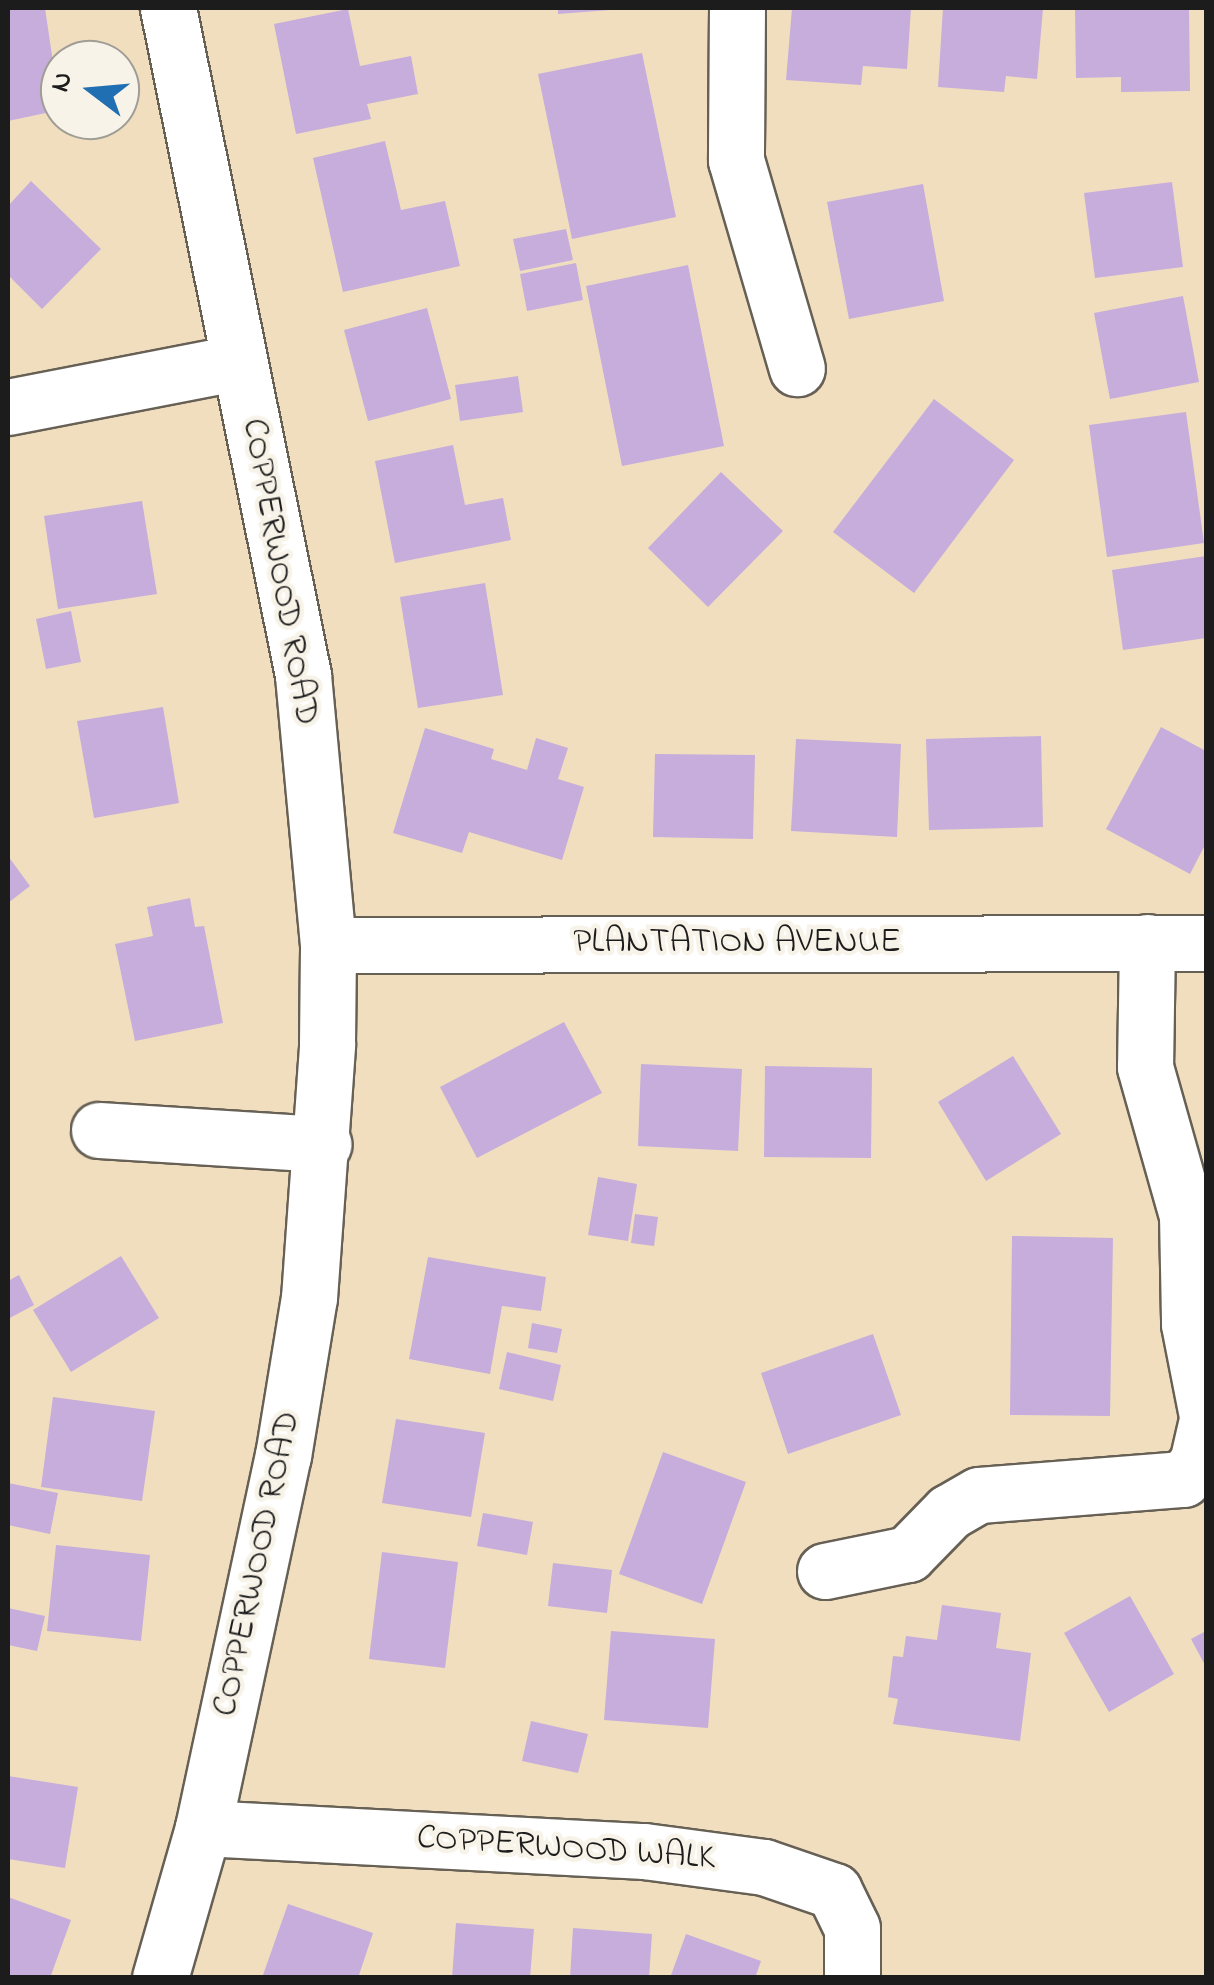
<!DOCTYPE html>
<html>
<head>
<meta charset="utf-8">
<style>
	body { margin:0 }
	#map { position:relative; width:1214px; height:1985px; overflow:hidden; background:#f1debf; font-family:"Indie Flower",sans-serif }
	div>[style] { position:absolute }
	[style*='--x'] { left:calc(var(--x)*1px); top:calc(var(--y)*1px); width:calc(var(--w)*1px); rotate:calc(var(--a)*1deg) }
	.building>* { inset:0; background:#c6addb }
	.roads { filter:drop-shadow(2px 0 #676055) drop-shadow(-2px 0 #676055) drop-shadow(0 2px #676055) drop-shadow(0 -2px #676055) }
	.minor>* { height:55px; margin:-27.5px; padding:0 27.5px; transform-origin:27.5px; border-radius:27.5px; background:#fff }
	span { translate:-50% -50%; white-space:nowrap; text-align:center; line-height:1.15; -webkit-text-stroke:9px #f7f3e8; paint-order:stroke }
	.street-label { font-size:35px; color:#1c1c1c }
	.frame { position:absolute; inset:0; border:10px solid #1c1c1c; pointer-events:none }
	.north { position:absolute; left:40px; top:40px; width:100px; height:100px; box-sizing:border-box; background:#f7f3e8; border:2px solid #9f9d96; border-radius:50%; rotate:286deg; font-size:28px; font-weight:700; line-height:40px; text-align:center; color:#1c1c1c }
	.north::after { content:''; display:block; margin:auto; width:35px; height:45px; background:#1f6fb2; clip-path:polygon(50% 0,100% 100%,50% 72%,0 100%) }
</style>
</head>
<body>
<div id="map">
	<div class="building">
		<div style="clip-path:polygon(8px 8px,45px 8px,60px 110px,8px 121px)"></div>
		<div style="clip-path:polygon(558px 8px,610px 8px,610px 10px,558px 14px)"></div>
		<div style="clip-path:polygon(792px 8px,911px 8px,907px 69px,863px 66px,861px 85px,786px 80px)"></div>
		<div style="clip-path:polygon(943px 8px,1043px 8px,1037px 79px,1006px 76px,1004px 92px,938px 87px)"></div>
		<div style="clip-path:polygon(1075px 8px,1189px 8px,1190px 91px,1121px 92px,1121px 77px,1076px 78px)"></div>
		<div style="clip-path:polygon(348px 9px,360px 66px,411px 56px,418px 94px,367px 104px,371px 119px,296px 134px,274px 24px)"></div>
		<div style="clip-path:polygon(642px 53px,676px 217px,572px 239px,538px 74px)"></div>
		<div style="clip-path:polygon(385px 141px,401px 210px,445px 201px,460px 266px,343px 292px,313px 158px)"></div>
		<div style="clip-path:polygon(31px 181px,101px 249px,42px 309px,8px 275px,8px 206px)"></div>
		<div style="clip-path:polygon(1172px 182px,1183px 267px,1095px 278px,1084px 193px)"></div>
		<div style="clip-path:polygon(923px 184px,944px 301px,849px 319px,827px 202px)"></div>
		<div style="clip-path:polygon(566px 229px,573px 260px,520px 271px,513px 239px)"></div>
		<div style="clip-path:polygon(576px 263px,583px 300px,527px 311px,520px 274px)"></div>
		<div style="clip-path:polygon(688px 265px,724px 446px,622px 466px,586px 286px)"></div>
		<div style="clip-path:polygon(1183px 296px,1199px 382px,1110px 399px,1094px 313px)"></div>
		<div style="clip-path:polygon(427px 308px,451px 399px,368px 421px,344px 330px)"></div>
		<div style="clip-path:polygon(518px 376px,523px 412px,460px 421px,455px 385px)"></div>
		<div style="clip-path:polygon(934px 399px,1014px 460px,914px 593px,833px 532px)"></div>
		<div style="clip-path:polygon(1186px 412px,1204px 543px,1107px 557px,1089px 425px)"></div>
		<div style="clip-path:polygon(453px 445px,465px 505px,503px 498px,511px 540px,395px 563px,375px 461px)"></div>
		<div style="clip-path:polygon(721px 472px,783px 531px,708px 607px,648px 548px)"></div>
		<div style="clip-path:polygon(142px 501px,157px 594px,58px 609px,44px 516px)"></div>
		<div style="clip-path:polygon(1206px 556px,1206px 638px,1123px 650px,1112px 570px)"></div>
		<div style="clip-path:polygon(485px 583px,503px 695px,418px 708px,400px 597px)"></div>
		<div style="clip-path:polygon(71px 611px,81px 662px,46px 669px,36px 619px)"></div>
		<div style="clip-path:polygon(163px 707px,179px 803px,94px 818px,77px 721px)"></div>
		<div style="clip-path:polygon(1161px 727px,1206px 751px,1206px 843px,1190px 874px,1106px 829px)"></div>
		<div style="clip-path:polygon(425px 728px,494px 749px,491px 759px,527px 770px,536px 738px,568px 748px,558px 779px,584px 787px,562px 860px,469px 832px,462px 853px,393px 833px)"></div>
		<div style="clip-path:polygon(1041px 736px,1043px 827px,929px 830px,926px 739px)"></div>
		<div style="clip-path:polygon(796px 739px,901px 744px,897px 837px,791px 831px)"></div>
		<div style="clip-path:polygon(655px 754px,755px 755px,753px 839px,653px 837px)"></div>
		<div style="clip-path:polygon(8px 856px,30px 886px,8px 903px)"></div>
		<div style="clip-path:polygon(190px 898px,195px 927px,204px 926px,223px 1023px,135px 1041px,115px 944px,153px 936px,147px 907px)"></div>
		<div style="clip-path:polygon(564px 1022px,602px 1093px,477px 1158px,440px 1087px)"></div>
		<div style="clip-path:polygon(1013px 1056px,1061px 1134px,986px 1181px,938px 1102px)"></div>
		<div style="clip-path:polygon(641px 1064px,742px 1069px,738px 1151px,638px 1146px)"></div>
		<div style="clip-path:polygon(765px 1066px,872px 1068px,871px 1158px,764px 1157px)"></div>
		<div style="clip-path:polygon(598px 1177px,637px 1184px,628px 1241px,588px 1235px)"></div>
		<div style="clip-path:polygon(635px 1214px,658px 1217px,654px 1246px,631px 1243px)"></div>
		<div style="clip-path:polygon(1012px 1236px,1113px 1238px,1110px 1416px,1010px 1415px)"></div>
		<div style="clip-path:polygon(121px 1256px,159px 1318px,71px 1372px,33px 1310px)"></div>
		<div style="clip-path:polygon(428px 1257px,546px 1277px,541px 1311px,502px 1306px,490px 1374px,409px 1359px)"></div>
		<div style="clip-path:polygon(19px 1275px,34px 1305px,8px 1319px,8px 1281px)"></div>
		<div style="clip-path:polygon(532px 1323px,562px 1329px,557px 1353px,528px 1348px)"></div>
		<div style="clip-path:polygon(873px 1334px,901px 1415px,788px 1454px,761px 1373px)"></div>
		<div style="clip-path:polygon(507px 1352px,561px 1365px,553px 1401px,499px 1389px)"></div>
		<div style="clip-path:polygon(53px 1397px,155px 1411px,142px 1501px,41px 1487px)"></div>
		<div style="clip-path:polygon(396px 1419px,485px 1433px,471px 1517px,382px 1503px)"></div>
		<div style="clip-path:polygon(663px 1452px,746px 1482px,702px 1604px,619px 1574px)"></div>
		<div style="clip-path:polygon(8px 1483px,58px 1493px,50px 1534px,8px 1525px)"></div>
		<div style="clip-path:polygon(483px 1513px,533px 1522px,527px 1555px,477px 1546px)"></div>
		<div style="clip-path:polygon(56px 1545px,150px 1555px,141px 1641px,47px 1631px)"></div>
		<div style="clip-path:polygon(382px 1552px,458px 1562px,445px 1668px,369px 1659px)"></div>
		<div style="clip-path:polygon(553px 1563px,612px 1570px,607px 1613px,548px 1606px)"></div>
		<div style="clip-path:polygon(1130px 1596px,1174px 1674px,1109px 1712px,1064px 1633px)"></div>
		<div style="clip-path:polygon(942px 1605px,1001px 1613px,996px 1648px,1031px 1653px,1020px 1741px,893px 1724px,898px 1699px,888px 1697px,893px 1656px,903px 1657px,906px 1636px,937px 1640px)"></div>
		<div style="clip-path:polygon(8px 1608px,45px 1616px,37px 1651px,8px 1645px)"></div>
		<div style="clip-path:polygon(611px 1631px,715px 1639px,708px 1728px,604px 1720px)"></div>
		<div style="clip-path:polygon(1206px 1631px,1206px 1667px,1191px 1639px)"></div>
		<div style="clip-path:polygon(531px 1721px,588px 1734px,578px 1773px,522px 1761px)"></div>
		<div style="clip-path:polygon(8px 1776px,78px 1787px,65px 1868px,8px 1859px)"></div>
		<div style="clip-path:polygon(8px 1897px,71px 1920px,50px 1978px,8px 1978px)"></div>
		<div style="clip-path:polygon(288px 1904px,373px 1933px,358px 1978px,262px 1978px)"></div>
		<div style="clip-path:polygon(456px 1923px,534px 1929px,530px 1978px,452px 1978px)"></div>
		<div style="clip-path:polygon(573px 1928px,652px 1934px,649px 1978px,570px 1978px)"></div>
		<div style="clip-path:polygon(686px 1934px,761px 1961px,755px 1978px,670px 1978px)"></div>
	</div>
	<div class="roads">
		<div class="minor">
			<div style="--x:737;--y:8;--w:152;--a:90.4"></div>
			<div style="--x:736;--y:160;--w:217;--a:73.7"></div>
			<div style="--x:8;--y:407;--w:235;--a:-11"></div>
			<div style="--x:1147;--y:942;--w:125;--a:90.9"></div>
			<div style="--x:1145;--y:1067;--w:154;--a:74.2"></div>
			<div style="--x:1187;--y:1215;--w:109;--a:88.9"></div>
			<div style="--x:1189;--y:1324;--w:89;--a:78.9"></div>
			<div style="--x:328;--y:945;--w:878;--a:-0.13"></div>
			<div style="--x:99;--y:1130;--w:225;--a:3.6"></div>
			<div style="--x:825;--y:1571;--w:85;--a:-11.6"></div>
			<div style="--x:908;--y:1554;--w:59;--a:-45.7"></div>
			<div style="--x:949;--y:1512;--w:34;--a:-30"></div>
			<div style="--x:979;--y:1495;--w:205;--a:-4.5"></div>
			<div style="--x:1183;--y:1479;--w:21;--a:-49"></div>
			<div style="--x:1197;--y:1463;--w:40;--a:-77"></div>
			<div style="--x:203;--y:1828;--w:442;--a:3"></div>
			<div style="--x:644;--y:1851;--w:121;--a:7.6"></div>
			<div style="--x:764;--y:1867;--w:74;--a:18.9"></div>
			<div style="--x:834;--y:1891;--w:41;--a:64.1"></div>
			<div style="--x:852;--y:1928;--w:50;--a:90"></div>
			<div style="--x:160;--y:1978;--w:156;--a:-74"></div>
			<div style="--x:203;--y:1828;--w:381;--a:-77.9"></div>
			<div style="--x:283;--y:1456;--w:160;--a:-80.7"></div>
			<div style="--x:309;--y:1298;--w:255;--a:-85.9"></div>
			<div style="--x:327;--y:1044;--w:99;--a:-89.4"></div>
			<div style="--x:328;--y:945;--w:271;--a:-95.3"></div>
			<div style="--x:303;--y:675;--w:681;--a:-101.44"></div>
		</div>
	</div>
	<div class="street-label">
		<span style="left:279px;top:572px;rotate:80deg">COPPERWOOD ROAD</span>
		<span style="left:737px;top:943px">PLANTATION AVENUE</span>
		<span style="left:258px;top:1564px;rotate:-78deg">COPPERWOOD ROAD</span>
		<span style="left:566px;top:1849px;rotate:4deg">COPPERWOOD WALK</span>
	</div>
	<div class="frame"></div>
	<div class="north">N</div>
</div>
</body>
</html>
